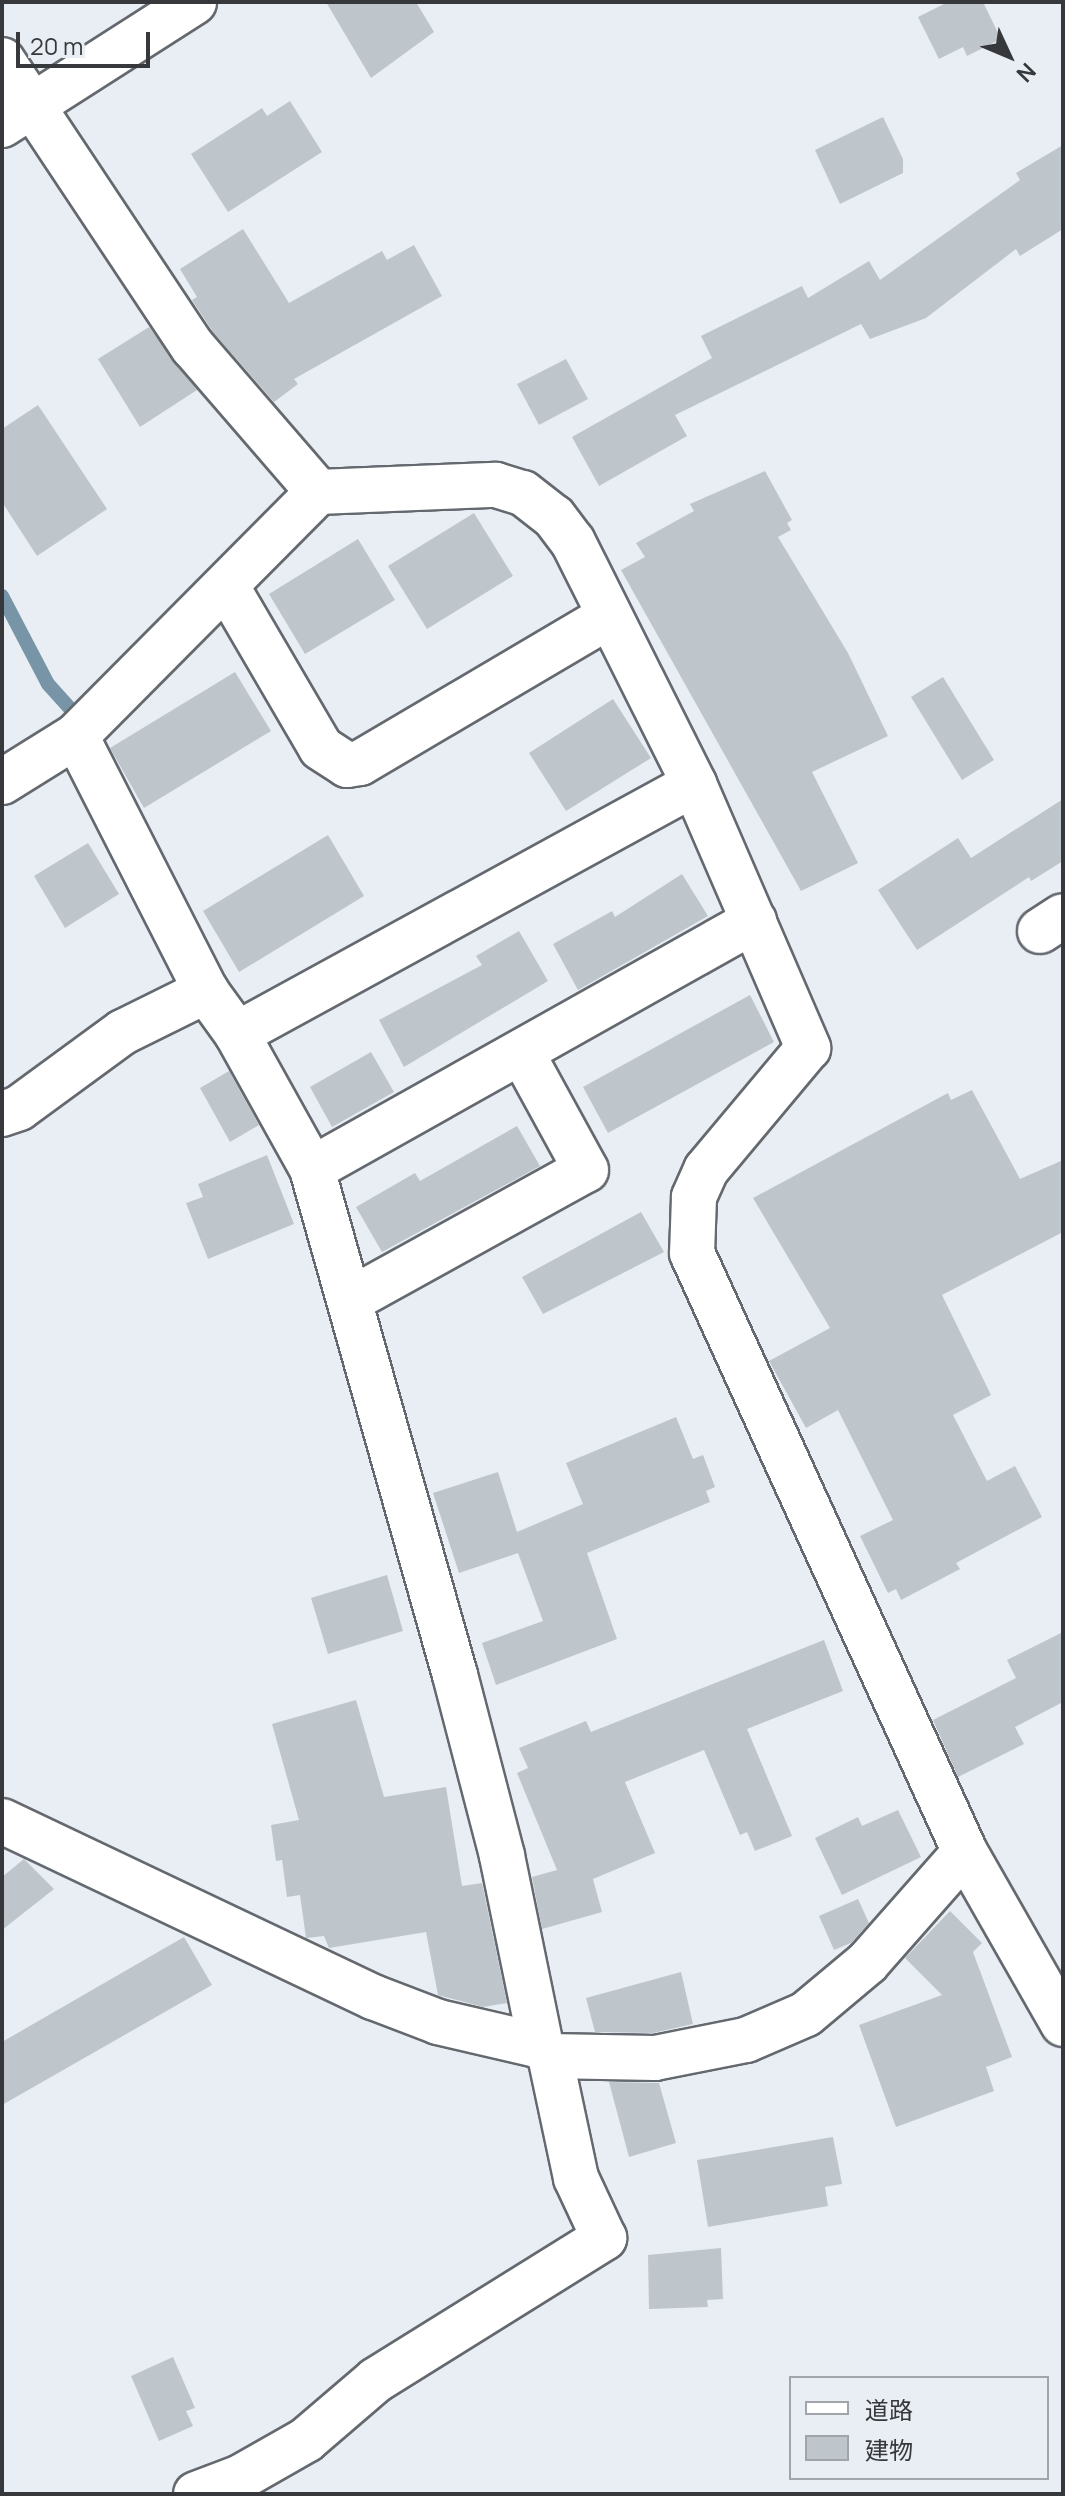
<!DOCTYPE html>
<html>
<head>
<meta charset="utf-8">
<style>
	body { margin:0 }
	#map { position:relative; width:1065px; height:2496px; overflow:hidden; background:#e8eef4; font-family:Manrope,"Noto Sans JP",sans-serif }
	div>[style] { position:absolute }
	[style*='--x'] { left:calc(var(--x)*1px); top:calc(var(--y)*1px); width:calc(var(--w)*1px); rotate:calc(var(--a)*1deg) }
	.stream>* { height:14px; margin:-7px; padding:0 7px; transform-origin:7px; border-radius:7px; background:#7894a7 }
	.building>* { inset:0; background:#bfc6cb }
	.roads { filter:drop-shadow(2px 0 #64696f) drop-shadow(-2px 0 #64696f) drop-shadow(0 2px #64696f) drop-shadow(0 -2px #64696f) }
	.minor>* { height:44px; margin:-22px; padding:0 22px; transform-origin:22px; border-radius:22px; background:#fff }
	span { translate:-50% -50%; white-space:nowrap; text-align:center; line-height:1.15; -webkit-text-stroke:8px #e8eef4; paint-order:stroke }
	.frame { position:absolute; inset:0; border:4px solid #36383b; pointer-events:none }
	.legend { position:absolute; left:789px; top:2376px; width:260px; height:104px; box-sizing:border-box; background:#e8eef4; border:2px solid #a1a5aa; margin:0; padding:10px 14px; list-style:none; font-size:24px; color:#36383b }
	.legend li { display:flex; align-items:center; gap:16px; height:40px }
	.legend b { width:40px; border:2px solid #a1a5aa }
	.north { position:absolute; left:969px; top:16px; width:80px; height:80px; -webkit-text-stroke:6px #e8eef4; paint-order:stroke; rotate:134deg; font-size:22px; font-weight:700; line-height:32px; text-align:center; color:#36383b }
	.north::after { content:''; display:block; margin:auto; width:28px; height:36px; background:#36383b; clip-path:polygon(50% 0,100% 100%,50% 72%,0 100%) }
	.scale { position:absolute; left:16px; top:32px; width:134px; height:36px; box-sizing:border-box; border:4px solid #36383b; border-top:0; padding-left:10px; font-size:24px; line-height:28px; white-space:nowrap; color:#36383b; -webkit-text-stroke:6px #e8eef4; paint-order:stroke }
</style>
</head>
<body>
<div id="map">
	<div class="stream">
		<div style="--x:2;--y:596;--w:99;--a:62.4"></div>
		<div style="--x:48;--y:684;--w:39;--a:48"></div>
	</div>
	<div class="building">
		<div style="clip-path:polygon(326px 2px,416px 2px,434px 32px,371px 78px)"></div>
		<div style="clip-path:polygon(948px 2px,983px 2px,1001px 39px,967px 56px,963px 47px,939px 59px,918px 17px)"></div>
		<div style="clip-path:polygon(290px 101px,322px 152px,228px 212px,191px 154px,262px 108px,267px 116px)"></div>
		<div style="clip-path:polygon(883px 117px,903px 159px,903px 173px,840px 204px,815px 150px)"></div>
		<div style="clip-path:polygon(1063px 145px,1063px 229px,1020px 256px,1016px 249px,926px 318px,870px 339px,861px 324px,675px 415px,687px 436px,599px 486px,572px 437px,712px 358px,701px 336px,802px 286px,808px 298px,869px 261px,880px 280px,1020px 180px,1016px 173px)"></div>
		<div style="clip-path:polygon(243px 229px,289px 303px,382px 251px,387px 260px,414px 245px,442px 296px,294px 379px,298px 384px,274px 402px,213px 332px,192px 300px,197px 297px,180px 269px)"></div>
		<div style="clip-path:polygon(149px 327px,197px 390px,140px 427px,98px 359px)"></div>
		<div style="clip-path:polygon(566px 359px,588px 399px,539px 425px,517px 384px)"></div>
		<div style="clip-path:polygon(38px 405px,107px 509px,37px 556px,2px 502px,2px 429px)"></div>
		<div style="clip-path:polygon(765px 471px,792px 520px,787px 523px,791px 530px,778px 537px,848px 653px,888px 736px,812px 772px,858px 863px,801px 891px,621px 570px,645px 557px,636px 543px,694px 511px,690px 504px)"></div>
		<div style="clip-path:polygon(474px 513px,513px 576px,427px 629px,388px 566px)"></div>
		<div style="clip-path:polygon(358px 539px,395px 600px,305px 654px,269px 594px)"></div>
		<div style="clip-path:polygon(235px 672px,271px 731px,144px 808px,110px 748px)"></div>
		<div style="clip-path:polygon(943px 677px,994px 760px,962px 780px,911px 697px)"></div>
		<div style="clip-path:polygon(613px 699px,651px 758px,566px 811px,529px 753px)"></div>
		<div style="clip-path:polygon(1063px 799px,1063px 861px,1031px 881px,1029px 877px,917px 950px,878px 890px,958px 838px,971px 858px)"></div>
		<div style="clip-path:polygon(328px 835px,364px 896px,239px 972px,203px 911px)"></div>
		<div style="clip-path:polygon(88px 843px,119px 894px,65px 928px,34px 876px)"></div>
		<div style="clip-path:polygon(682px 874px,708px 916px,578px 990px,553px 944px,612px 911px,615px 917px)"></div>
		<div style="clip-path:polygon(519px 931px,548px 981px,404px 1067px,379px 1020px,482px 965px,476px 956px)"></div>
		<div style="clip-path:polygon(750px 995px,774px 1042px,608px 1133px,583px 1087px)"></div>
		<div style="clip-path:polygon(371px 1052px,394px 1092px,332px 1127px,310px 1087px)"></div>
		<div style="clip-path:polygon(229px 1071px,259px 1125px,230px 1142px,200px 1088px)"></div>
		<div style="clip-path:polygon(972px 1090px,1020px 1179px,1063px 1160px,1063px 1232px,942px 1295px,991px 1395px,953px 1415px,987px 1481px,1015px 1466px,1042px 1517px,956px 1563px,960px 1569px,901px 1600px,896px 1589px,888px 1593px,860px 1536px,893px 1520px,838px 1410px,806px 1428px,769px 1361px,830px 1328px,753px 1198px,948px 1093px,951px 1100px)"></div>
		<div style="clip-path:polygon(517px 1126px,540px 1166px,382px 1252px,356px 1207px,415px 1173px,420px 1181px)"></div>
		<div style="clip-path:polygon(267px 1155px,294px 1224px,208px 1259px,186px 1203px,203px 1197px,198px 1184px)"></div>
		<div style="clip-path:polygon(641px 1212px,664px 1252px,543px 1314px,522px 1277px)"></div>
		<div style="clip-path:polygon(676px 1417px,693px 1459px,703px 1455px,715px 1487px,706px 1491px,710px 1502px,587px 1553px,617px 1639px,496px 1685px,482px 1643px,543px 1621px,518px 1553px,459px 1573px,433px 1493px,498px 1472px,517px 1532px,583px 1504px,566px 1463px)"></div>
		<div style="clip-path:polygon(387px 1575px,403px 1631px,328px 1654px,311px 1598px)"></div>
		<div style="clip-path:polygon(1063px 1632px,1063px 1702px,1015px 1727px,1024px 1744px,958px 1777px,933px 1720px,1016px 1678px,1007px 1660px)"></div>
		<div style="clip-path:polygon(824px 1640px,843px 1691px,747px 1729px,792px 1836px,755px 1851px,747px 1832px,740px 1835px,704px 1750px,625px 1782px,655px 1853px,593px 1879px,602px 1912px,542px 1929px,532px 1877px,557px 1870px,517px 1773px,528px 1768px,519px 1748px,586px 1721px,591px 1732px)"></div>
		<div style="clip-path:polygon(356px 1700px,384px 1797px,446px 1787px,462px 1886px,482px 1883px,507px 2003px,483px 2007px,438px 1995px,426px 1932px,329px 1948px,324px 1936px,306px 1938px,300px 1895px,287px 1897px,282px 1860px,276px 1861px,271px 1825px,299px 1820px,272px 1724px)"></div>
		<div style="clip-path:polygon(898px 1810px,921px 1857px,842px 1895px,815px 1838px,858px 1817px,862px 1826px)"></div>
		<div style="clip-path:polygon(24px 1859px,54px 1889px,2px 1930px,2px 1877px)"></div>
		<div style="clip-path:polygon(858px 1899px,869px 1923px,851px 1943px,834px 1950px,819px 1916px)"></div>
		<div style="clip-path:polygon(950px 1911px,982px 1943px,973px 1952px,1012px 2057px,986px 2067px,994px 2091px,896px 2127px,859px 2025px,942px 1995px,905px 1958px)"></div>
		<div style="clip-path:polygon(184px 1937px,212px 1985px,2px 2105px,2px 2042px)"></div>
		<div style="clip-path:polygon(681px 1972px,693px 2024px,653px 2033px,595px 2032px,586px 1998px)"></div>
		<div style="clip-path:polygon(609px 2082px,659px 2083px,676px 2143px,629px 2157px)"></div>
		<div style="clip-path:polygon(833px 2137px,842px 2184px,825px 2187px,828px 2206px,708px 2227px,697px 2160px)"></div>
		<div style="clip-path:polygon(721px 2248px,723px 2299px,707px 2300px,708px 2307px,649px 2309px,648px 2255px)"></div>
		<div style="clip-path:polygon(173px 2357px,195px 2408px,186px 2411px,193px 2426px,159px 2441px,131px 2376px)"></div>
	</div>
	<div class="roads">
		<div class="minor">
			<div style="--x:2;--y:60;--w:345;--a:56.4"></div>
			<div style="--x:193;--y:347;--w:191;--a:49.2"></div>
			<div style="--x:318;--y:492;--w:178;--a:-2.3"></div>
			<div style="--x:496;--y:485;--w:28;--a:17"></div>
			<div style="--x:523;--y:493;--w:39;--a:38"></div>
			<div style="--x:554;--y:517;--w:31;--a:53"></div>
			<div style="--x:573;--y:542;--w:271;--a:63.4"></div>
			<div style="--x:694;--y:784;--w:288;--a:66.6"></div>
			<div style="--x:808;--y:1048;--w:159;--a:129.9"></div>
			<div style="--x:706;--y:1170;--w:30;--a:114"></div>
			<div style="--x:694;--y:1197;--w:56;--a:92"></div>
			<div style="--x:692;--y:1253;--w:658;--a:65.5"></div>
			<div style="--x:965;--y:1852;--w:198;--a:60.3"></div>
			<div style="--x:2;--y:125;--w:228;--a:-32.6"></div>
			<div style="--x:318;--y:492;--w:344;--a:134.8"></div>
			<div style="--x:76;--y:736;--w:286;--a:63"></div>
			<div style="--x:206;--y:991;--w:53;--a:54.2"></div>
			<div style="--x:237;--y:1034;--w:154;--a:60.9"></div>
			<div style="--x:312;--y:1169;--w:526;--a:74.22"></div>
			<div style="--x:455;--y:1675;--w:187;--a:75.4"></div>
			<div style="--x:502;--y:1856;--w:194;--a:78.4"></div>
			<div style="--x:227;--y:587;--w:186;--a:59.7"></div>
			<div style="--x:321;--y:748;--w:31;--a:33"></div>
			<div style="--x:347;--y:765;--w:13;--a:-9"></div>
			<div style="--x:360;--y:763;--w:288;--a:-30.5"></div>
			<div style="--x:2;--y:782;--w:87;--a:-31.9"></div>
			<div style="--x:1040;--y:931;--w:27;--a:-33"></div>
			<div style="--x:237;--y:1034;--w:521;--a:-28.68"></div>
			<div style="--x:2;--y:1114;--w:18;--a:-19"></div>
			<div style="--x:19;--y:1108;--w:129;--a:-36.2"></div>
			<div style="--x:123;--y:1032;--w:93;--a:-26.3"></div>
			<div style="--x:312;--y:1169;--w:507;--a:-29.3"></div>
			<div style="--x:352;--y:1299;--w:267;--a:-28.9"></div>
			<div style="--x:586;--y:1170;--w:133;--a:-118.7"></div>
			<div style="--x:2;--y:1821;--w:411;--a:25.4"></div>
			<div style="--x:373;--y:1997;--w:70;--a:21"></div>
			<div style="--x:438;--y:2022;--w:106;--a:13.1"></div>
			<div style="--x:541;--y:2046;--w:13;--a:48"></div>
			<div style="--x:550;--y:2056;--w:105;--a:1.1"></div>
			<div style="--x:655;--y:2058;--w:93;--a:-11.2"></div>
			<div style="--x:746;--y:2040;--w:65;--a:-23.4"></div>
			<div style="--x:806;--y:2014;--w:80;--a:-39.9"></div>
			<div style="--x:867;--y:1963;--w:148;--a:-48.6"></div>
			<div style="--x:196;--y:2494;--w:48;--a:-20.7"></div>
			<div style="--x:241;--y:2477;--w:75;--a:-29.6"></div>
			<div style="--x:306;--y:2440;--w:92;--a:-40.6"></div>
			<div style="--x:376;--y:2380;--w:269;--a:-31.9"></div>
			<div style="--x:604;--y:2238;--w:66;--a:-115"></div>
			<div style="--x:576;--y:2178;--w:125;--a:-102"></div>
		</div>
	</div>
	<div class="frame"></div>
	<ul class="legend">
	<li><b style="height:10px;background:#fff"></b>道路</li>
	<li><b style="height:22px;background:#bfc6cb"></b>建物</li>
	</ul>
	<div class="north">N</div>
	<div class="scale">20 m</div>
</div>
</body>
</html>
